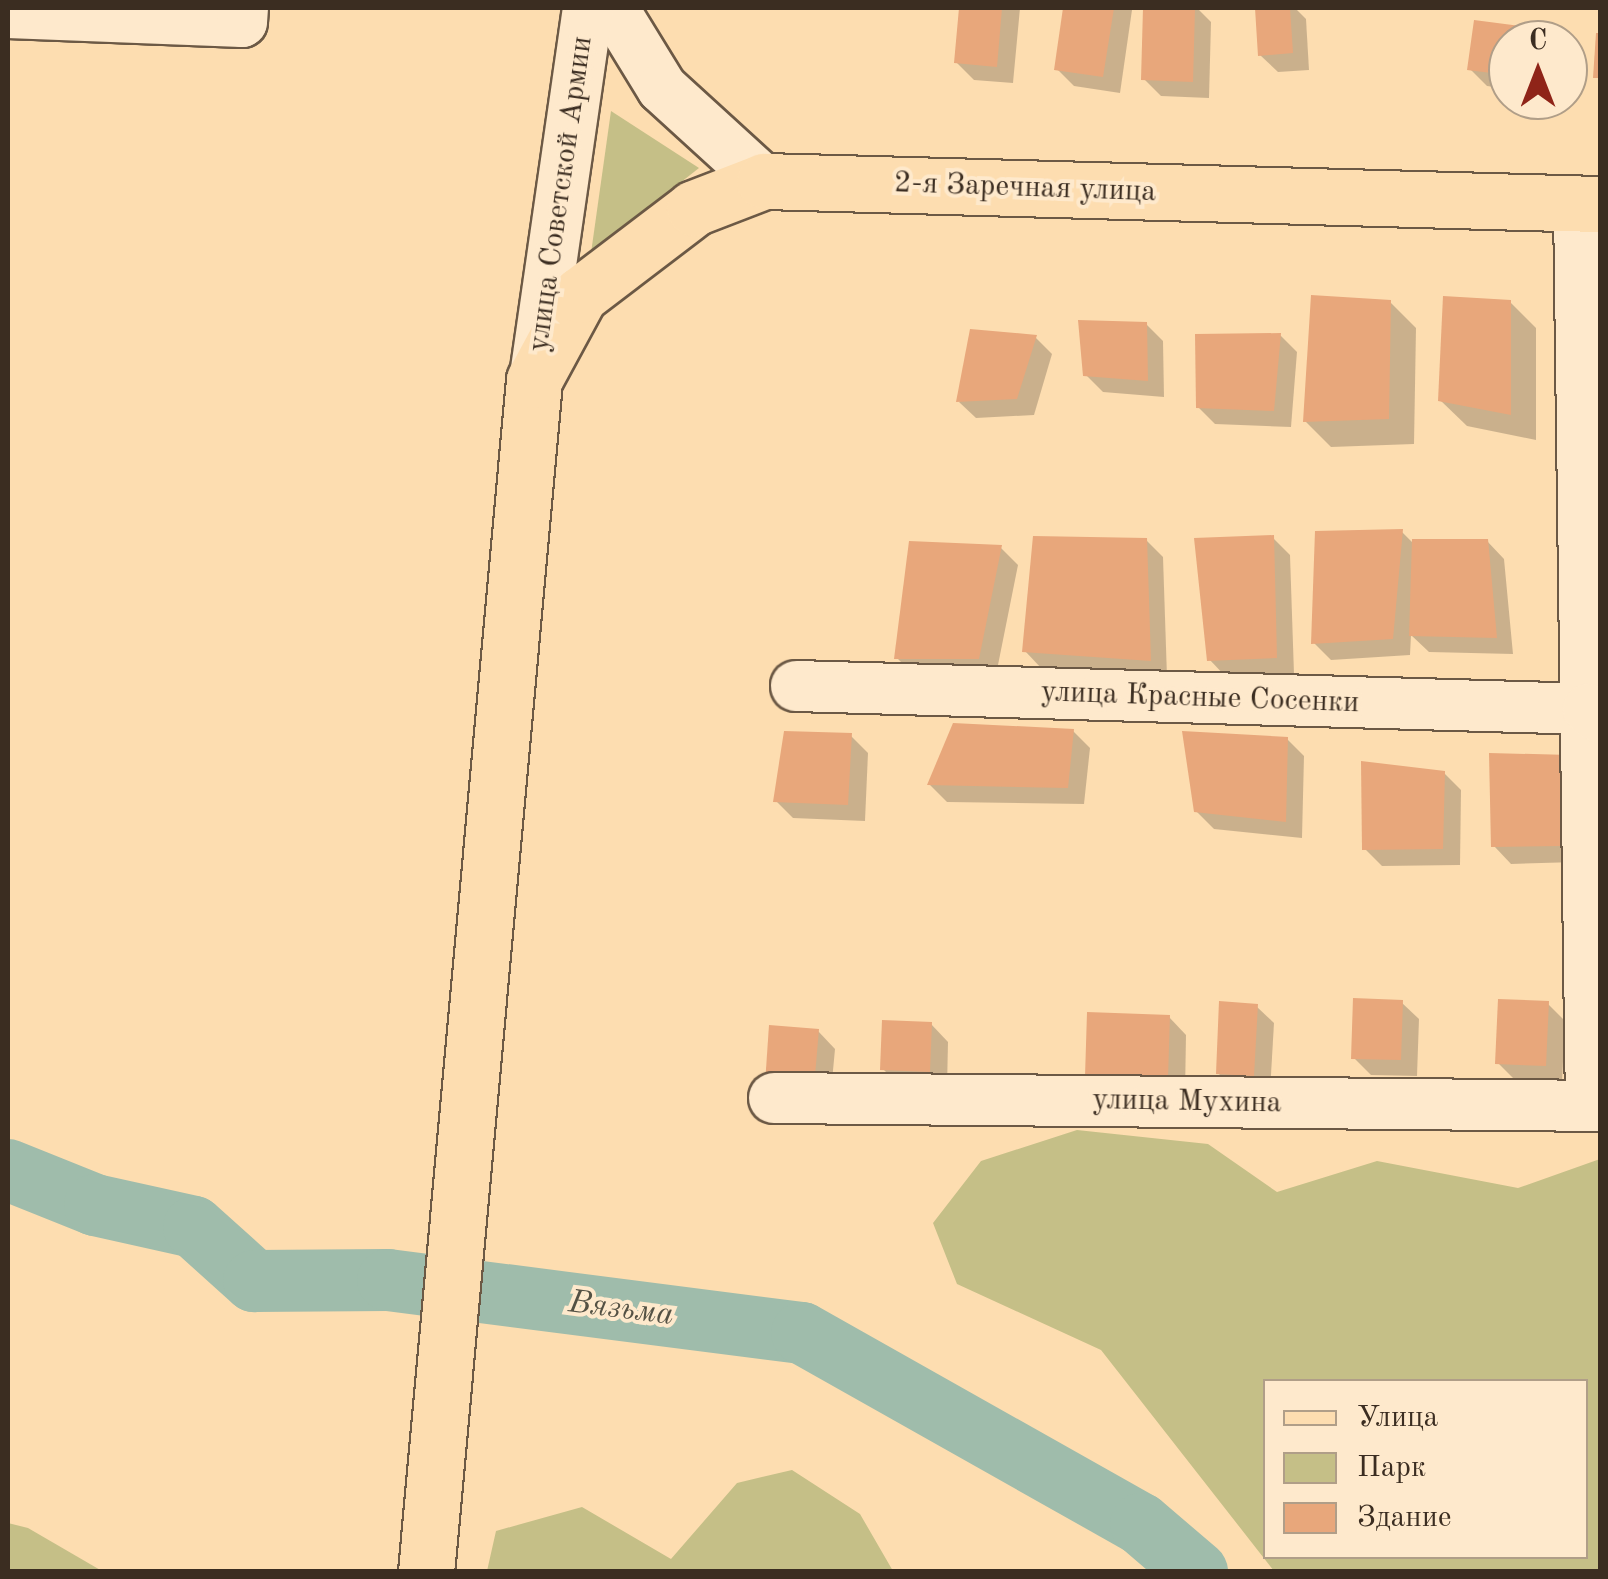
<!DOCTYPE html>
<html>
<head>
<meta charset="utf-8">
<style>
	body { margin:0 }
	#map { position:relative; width:1608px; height:1579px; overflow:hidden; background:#fdddb0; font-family:"Old Standard TT",serif }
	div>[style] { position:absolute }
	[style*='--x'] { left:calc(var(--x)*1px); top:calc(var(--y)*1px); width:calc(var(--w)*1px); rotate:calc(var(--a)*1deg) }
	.green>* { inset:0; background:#c5bf87 }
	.shadow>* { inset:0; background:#0003 }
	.river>* { height:62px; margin:-31px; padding:0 31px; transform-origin:31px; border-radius:31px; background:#9fbcab }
	.building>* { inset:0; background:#e8a77b }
	.roads { filter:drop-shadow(2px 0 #6c5945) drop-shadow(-2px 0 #6c5945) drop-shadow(0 2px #6c5945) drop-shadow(0 -2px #6c5945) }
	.minor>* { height:50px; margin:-25px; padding:0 25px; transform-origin:25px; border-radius:25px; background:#fee9cc }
	.major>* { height:55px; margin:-27.5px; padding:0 27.5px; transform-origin:27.5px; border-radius:27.5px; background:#fdddb0 }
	span { translate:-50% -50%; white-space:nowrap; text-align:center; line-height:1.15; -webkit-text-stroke:8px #fee9cc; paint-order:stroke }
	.street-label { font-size:30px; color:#3b2d21 }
	.water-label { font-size:32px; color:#545144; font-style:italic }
	.frame { position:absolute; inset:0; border:10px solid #3b2d21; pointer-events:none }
	.legend { position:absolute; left:1263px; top:1379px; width:325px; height:180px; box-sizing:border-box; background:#fee9cc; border:2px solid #b09e88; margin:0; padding:12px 18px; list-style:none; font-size:30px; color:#3b2d21 }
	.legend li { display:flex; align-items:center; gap:20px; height:50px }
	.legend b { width:50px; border:2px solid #b09e88 }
	.north { position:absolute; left:1488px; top:20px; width:100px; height:100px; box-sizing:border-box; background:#fee9cc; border:2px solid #b09e88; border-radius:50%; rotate:0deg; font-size:28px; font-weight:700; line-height:40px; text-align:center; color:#3b2d21 }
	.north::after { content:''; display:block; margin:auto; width:35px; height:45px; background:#8f2418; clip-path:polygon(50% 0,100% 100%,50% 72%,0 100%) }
</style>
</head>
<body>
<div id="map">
	<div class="green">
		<div style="clip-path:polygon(611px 111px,699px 168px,591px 253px)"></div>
		<div style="clip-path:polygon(evenodd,1077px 1130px,1208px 1144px,1277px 1192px,1377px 1161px,1518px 1188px,1600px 1159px,1600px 1571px,1274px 1571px,1101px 1350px,957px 1284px,933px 1223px,981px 1161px,1077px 1130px,1266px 1382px,1586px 1382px,1586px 1556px,1266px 1556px,1266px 1382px)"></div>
		<div style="clip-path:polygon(792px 1470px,860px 1514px,893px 1571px,487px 1571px,496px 1531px,582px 1507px,671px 1559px,737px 1483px)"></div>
		<div style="clip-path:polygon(8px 1523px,28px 1528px,102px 1571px,8px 1571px)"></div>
	</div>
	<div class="shadow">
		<div style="clip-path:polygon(961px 8px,1020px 8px,1013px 83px,974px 80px,956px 62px)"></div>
		<div style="clip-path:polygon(1066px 8px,1132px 10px,1120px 93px,1074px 86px,1057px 69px)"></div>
		<div style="clip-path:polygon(1146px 8px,1197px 8px,1211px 22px,1209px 98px,1161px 96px,1144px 79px)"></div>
		<div style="clip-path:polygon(1258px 8px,1295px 8px,1306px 19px,1309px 70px,1278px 72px,1260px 55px)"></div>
		<div style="clip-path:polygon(1476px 23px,1543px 40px,1508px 40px,1508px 89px,1487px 86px,1470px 69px)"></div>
		<div style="clip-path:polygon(1390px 302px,1416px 328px,1414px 444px,1331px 447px,1305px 421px)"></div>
		<div style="clip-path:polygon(1510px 302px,1536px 328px,1536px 440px,1467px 426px,1440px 400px)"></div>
		<div style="clip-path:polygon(1146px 324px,1163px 341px,1164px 397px,1103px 392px,1086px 375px)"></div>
		<div style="clip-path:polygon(1280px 335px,1297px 352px,1291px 427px,1215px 424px,1198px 407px)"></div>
		<div style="clip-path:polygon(1035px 337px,1052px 354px,1034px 415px,976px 418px,959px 402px)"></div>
		<div style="clip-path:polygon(1402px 532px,1412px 542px,1487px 541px,1504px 559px,1513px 654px,1429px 652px,1411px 635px,1410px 655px,1331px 660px,1314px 643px)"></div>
		<div style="clip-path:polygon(1273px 538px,1290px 555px,1294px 674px,1226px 677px,1209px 659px)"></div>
		<div style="clip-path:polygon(1146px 540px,1163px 557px,1167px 677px,1042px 669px,1025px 651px)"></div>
		<div style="clip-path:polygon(1001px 548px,1018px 565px,996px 675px,914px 675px,897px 658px)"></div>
		<div style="clip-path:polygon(1073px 731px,1090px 748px,1084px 804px,947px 802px,930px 785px)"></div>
		<div style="clip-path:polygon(851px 736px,868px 753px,865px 821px,793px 818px,776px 801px)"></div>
		<div style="clip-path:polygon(1287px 739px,1304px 756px,1302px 838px,1214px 829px,1196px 811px)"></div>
		<div style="clip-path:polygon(1569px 757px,1577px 862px,1511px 864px,1494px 846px)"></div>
		<div style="clip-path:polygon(1444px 773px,1461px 790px,1460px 865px,1382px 866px,1365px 849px)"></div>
		<div style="clip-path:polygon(1401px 1002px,1419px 1019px,1417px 1076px,1371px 1075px,1354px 1058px)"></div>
		<div style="clip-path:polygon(1548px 1004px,1565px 1021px,1562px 1082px,1515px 1080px,1498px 1063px)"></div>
		<div style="clip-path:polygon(1256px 1006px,1274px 1023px,1270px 1092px,1235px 1090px,1218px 1073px)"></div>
		<div style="clip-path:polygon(1169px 1017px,1186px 1035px,1185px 1094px,1105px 1092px)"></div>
		<div style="clip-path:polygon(931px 1024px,948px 1042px,947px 1088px,900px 1086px,883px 1069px)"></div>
		<div style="clip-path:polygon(818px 1031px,835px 1049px,830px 1103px,767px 1083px)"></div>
	</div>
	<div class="river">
		<div style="--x:8;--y:1170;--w:94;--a:21.9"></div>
		<div style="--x:95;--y:1205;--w:101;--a:12.5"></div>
		<div style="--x:194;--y:1227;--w:81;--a:42"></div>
		<div style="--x:254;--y:1281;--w:134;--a:-0.4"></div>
		<div style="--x:388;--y:1280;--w:417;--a:7.3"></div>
		<div style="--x:802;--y:1333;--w:389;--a:29.4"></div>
		<div style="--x:1141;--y:1524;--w:74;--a:40.6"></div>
	</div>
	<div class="building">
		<div style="clip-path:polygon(959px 8px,1002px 8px,997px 67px,954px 63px)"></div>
		<div style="clip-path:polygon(1063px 8px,1114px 8px,1103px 77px,1054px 70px)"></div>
		<div style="clip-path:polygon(1143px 8px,1195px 8px,1193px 82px,1141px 80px)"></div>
		<div style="clip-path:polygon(1255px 8px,1290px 8px,1293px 53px,1258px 56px)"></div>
		<div style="clip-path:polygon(1474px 20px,1535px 28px,1533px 40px,1508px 40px,1508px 75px,1467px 70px)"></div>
		<div style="clip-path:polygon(1596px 33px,1600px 33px,1600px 78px,1593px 78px)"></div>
		<div style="clip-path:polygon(1311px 295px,1391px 300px,1389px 419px,1303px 422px)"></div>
		<div style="clip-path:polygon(1443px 296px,1511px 300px,1511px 415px,1438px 401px)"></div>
		<div style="clip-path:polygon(1078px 320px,1147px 322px,1148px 381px,1083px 376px)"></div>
		<div style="clip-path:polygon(970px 329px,1037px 335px,1017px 399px,956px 402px)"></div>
		<div style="clip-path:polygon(1281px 333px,1274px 411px,1196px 408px,1195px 334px)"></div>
		<div style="clip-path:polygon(1403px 529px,1393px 639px,1311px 644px,1315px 531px)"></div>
		<div style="clip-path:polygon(1274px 535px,1277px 658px,1207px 661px,1194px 538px)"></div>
		<div style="clip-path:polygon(1033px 536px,1147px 538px,1151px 661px,1022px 652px)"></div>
		<div style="clip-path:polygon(1412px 539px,1488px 539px,1497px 638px,1409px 636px)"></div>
		<div style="clip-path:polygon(909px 541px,1002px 545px,979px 659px,894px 659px)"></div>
		<div style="clip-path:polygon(953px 723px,1074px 729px,1068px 788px,927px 785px)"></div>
		<div style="clip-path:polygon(784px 731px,852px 733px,848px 805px,773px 802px)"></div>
		<div style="clip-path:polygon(1182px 731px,1288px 737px,1286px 822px,1194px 812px)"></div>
		<div style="clip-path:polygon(1489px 753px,1570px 755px,1561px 846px,1491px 847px)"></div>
		<div style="clip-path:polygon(1361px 761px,1445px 771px,1443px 849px,1362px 850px)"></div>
		<div style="clip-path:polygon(1353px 998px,1403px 1000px,1401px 1060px,1351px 1059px)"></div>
		<div style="clip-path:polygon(1498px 999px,1549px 1001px,1546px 1066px,1495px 1064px)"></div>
		<div style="clip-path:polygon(1219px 1001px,1258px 1004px,1254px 1076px,1216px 1074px)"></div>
		<div style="clip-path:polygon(1087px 1012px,1170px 1015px,1168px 1078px,1085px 1076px)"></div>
		<div style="clip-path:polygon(882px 1020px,932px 1022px,930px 1072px,880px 1070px)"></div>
		<div style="clip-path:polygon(769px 1025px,819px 1029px,814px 1087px,765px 1084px)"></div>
	</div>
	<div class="roads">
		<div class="minor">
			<div style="--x:613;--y:8;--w:94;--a:58.5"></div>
			<div style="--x:662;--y:88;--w:138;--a:42.4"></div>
			<div style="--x:8;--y:13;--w:234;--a:2.2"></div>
			<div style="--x:242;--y:22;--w:14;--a:-86"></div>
			<div style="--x:1579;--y:204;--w:902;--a:89.24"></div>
			<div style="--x:536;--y:369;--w:365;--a:-81.8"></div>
			<div style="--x:796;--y:686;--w:792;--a:1.66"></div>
			<div style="--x:1588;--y:709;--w:15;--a:37"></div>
			<div style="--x:774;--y:1098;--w:826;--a:0.55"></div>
		</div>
		<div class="major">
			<div style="--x:426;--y:1572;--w:1197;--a:-84.82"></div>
			<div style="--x:534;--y:380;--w:97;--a:-61.6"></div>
			<div style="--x:580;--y:295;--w:143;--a:-37.3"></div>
			<div style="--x:694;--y:208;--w:75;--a:-21.1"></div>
			<div style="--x:764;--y:181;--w:836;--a:1.58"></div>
		</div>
	</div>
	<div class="street-label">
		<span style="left:1025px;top:188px;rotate:2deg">2-я Заречная улица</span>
		<span style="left:561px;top:194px;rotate:-82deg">улица Советской Армии</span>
		<span style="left:1200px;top:698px;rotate:2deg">улица Красные Сосенки</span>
		<span style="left:1187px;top:1102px;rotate:1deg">улица Мухина</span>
	</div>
	<div class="water-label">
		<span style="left:621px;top:1310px;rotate:7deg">Вязьма</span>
	</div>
	<div class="frame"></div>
	<ul class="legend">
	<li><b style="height:12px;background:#fdddb0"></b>Улица</li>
	<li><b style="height:28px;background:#c5bf87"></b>Парк</li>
	<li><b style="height:28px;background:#e8a77b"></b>Здание</li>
	</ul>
	<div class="north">С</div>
</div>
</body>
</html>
